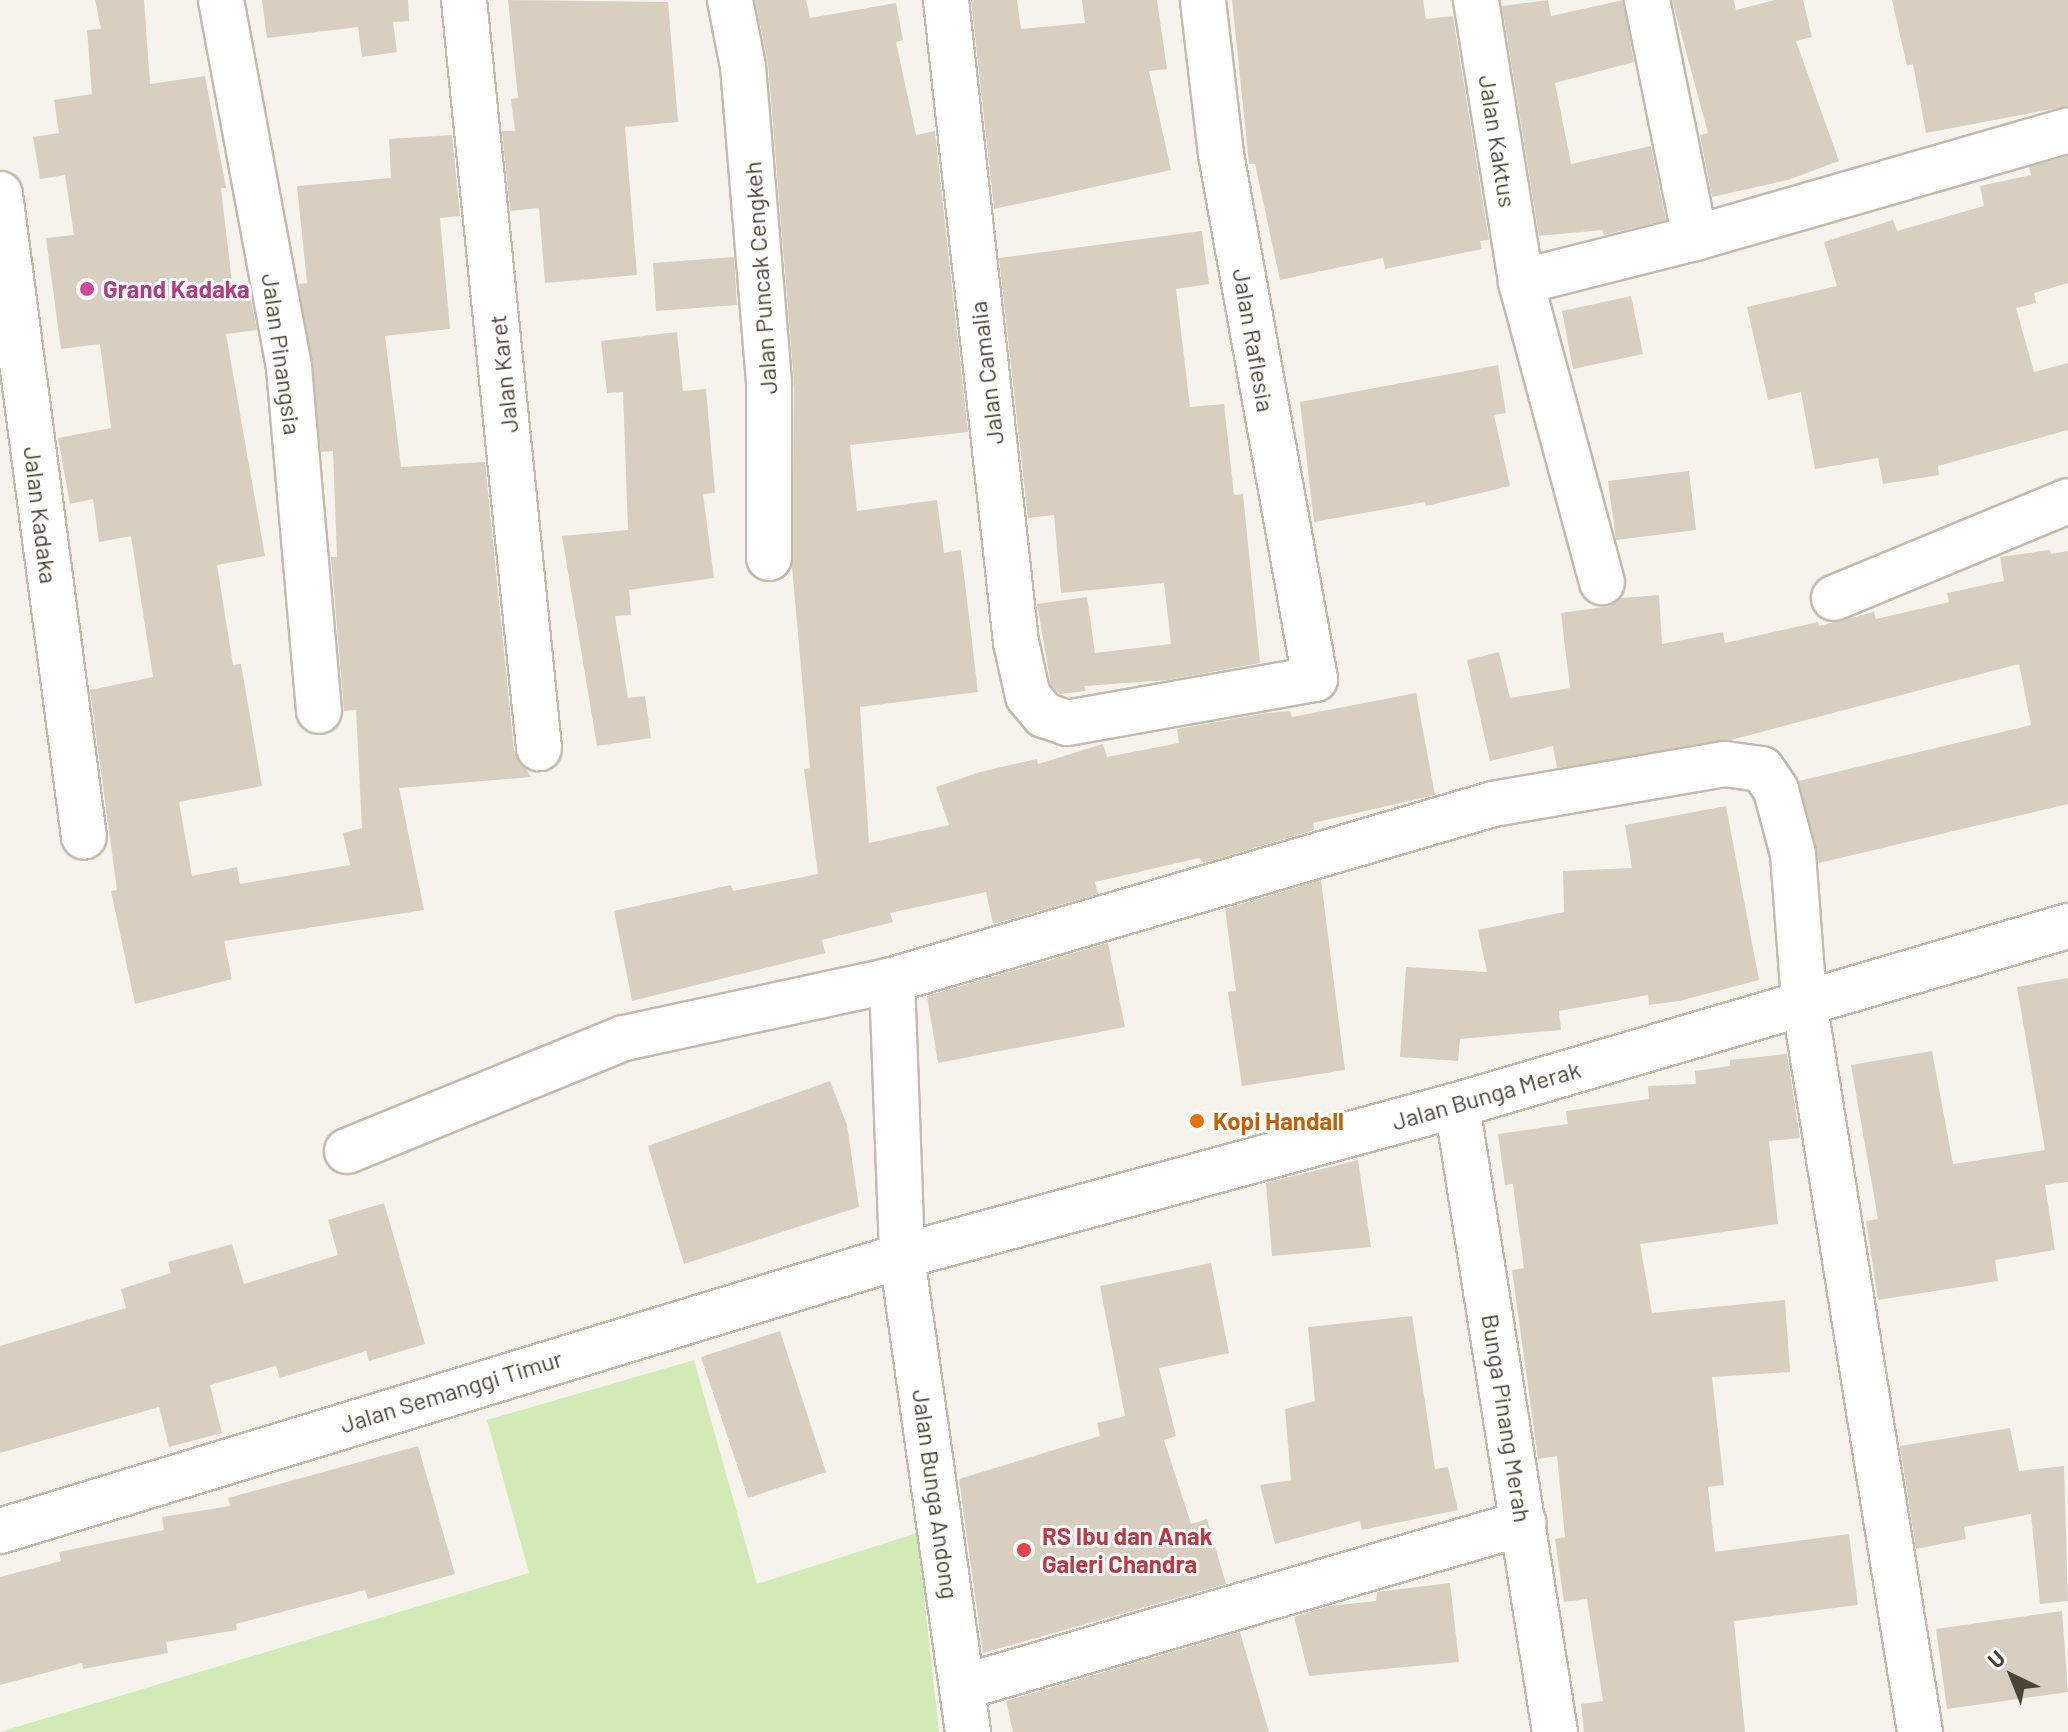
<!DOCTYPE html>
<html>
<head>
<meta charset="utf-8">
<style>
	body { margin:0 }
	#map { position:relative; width:2068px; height:1732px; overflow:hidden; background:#f6f3ec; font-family:Barlow,sans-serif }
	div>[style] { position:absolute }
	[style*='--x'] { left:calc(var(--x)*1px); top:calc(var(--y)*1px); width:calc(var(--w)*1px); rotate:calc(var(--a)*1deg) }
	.green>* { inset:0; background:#d2eab5 }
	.building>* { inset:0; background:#d8cfc1 }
	.roads { filter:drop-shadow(2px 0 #c2bbae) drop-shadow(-2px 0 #c2bbae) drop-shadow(0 2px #c2bbae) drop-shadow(0 -2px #c2bbae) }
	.minor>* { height:44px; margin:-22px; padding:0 22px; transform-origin:22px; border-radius:22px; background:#fff }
	.dots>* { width:22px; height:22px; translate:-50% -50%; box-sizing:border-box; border:4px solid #fff; border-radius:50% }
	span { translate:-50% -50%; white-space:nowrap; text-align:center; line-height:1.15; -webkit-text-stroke:6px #fff; paint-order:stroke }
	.street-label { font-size:24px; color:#4b4439 }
	.hotel-label { font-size:24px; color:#b23c85; font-weight:700 }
	.left { translate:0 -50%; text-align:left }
	.food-label { font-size:24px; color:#c56008; font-weight:700 }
	.health-label { font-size:24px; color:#be3a42; font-weight:700 }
	.north { position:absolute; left:1972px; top:1636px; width:80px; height:80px; -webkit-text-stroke:6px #fff; paint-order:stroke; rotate:317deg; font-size:22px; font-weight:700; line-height:32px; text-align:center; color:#4b4439 }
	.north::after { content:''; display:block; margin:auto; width:28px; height:36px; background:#4b4439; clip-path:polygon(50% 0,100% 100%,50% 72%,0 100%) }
</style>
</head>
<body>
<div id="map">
	<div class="green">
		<div style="clip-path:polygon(694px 1360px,757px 1584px,917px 1533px,939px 1732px,0 1732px,529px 1573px,487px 1420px)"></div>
	</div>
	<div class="building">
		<div style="clip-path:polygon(95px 0,144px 0,150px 84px,205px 76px,226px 188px,221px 188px,233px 292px,249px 290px,257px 330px,226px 334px,265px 556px,217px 565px,233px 665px,241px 664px,262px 786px,179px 802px,192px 876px,237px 867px,240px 884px,350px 865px,343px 833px,362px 828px,356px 710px,344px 711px,331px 557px,337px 557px,333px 451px,321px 452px,299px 284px,307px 283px,297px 186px,391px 178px,389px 139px,452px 135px,460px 216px,440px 218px,450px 329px,385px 336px,401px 467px,485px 462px,514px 750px,531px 777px,399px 788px,424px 910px,224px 941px,232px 979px,135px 1004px,111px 891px,117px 890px,90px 690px,153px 677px,131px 536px,99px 542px,93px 499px,70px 504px,58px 438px,111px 428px,100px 344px,61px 349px,46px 238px,74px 235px,65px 175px,40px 179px,33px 137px,59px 133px,54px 100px,92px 94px,87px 30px,101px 29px)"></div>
		<div style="clip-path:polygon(262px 0,408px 0,409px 21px,393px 22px,397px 52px,362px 57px,358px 27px,267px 38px)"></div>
		<div style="clip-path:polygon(508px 0,668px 2px,678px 122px,625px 127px,637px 275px,545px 283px,539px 208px,510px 211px,502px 131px,515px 131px,511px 99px,518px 98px)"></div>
		<div style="clip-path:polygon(755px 0,806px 0,810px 18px,896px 3px,903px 40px,896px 42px,916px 135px,935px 131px,968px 432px,850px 445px,857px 511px,937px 500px,944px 553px,961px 550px,978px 692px,860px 707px,869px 843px,949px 825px,936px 787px,980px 772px,1037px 759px,1038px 764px,1103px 744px,1107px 757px,1179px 743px,1177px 729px,1266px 713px,1290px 711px,1292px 717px,1416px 693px,1435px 795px,1313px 823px,1314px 830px,1204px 863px,1199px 858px,1095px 882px,1098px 894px,993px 924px,986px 892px,890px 913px,893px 922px,822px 940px,825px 953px,632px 1001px,614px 911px,731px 885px,733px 891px,818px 874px,804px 769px,810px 768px,792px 567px,794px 383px,768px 64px)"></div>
		<div style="clip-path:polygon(971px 0,1017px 0,1021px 29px,1085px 23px,1082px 0,1157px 0,1167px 69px,1149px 71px,1171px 170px,994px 209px)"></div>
		<div style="clip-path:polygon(1232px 0,1423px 0,1426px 19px,1453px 16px,1489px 240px,1480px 241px,1482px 249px,1385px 269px,1383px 258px,1280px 280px,1255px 164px,1249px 164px)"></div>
		<div style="clip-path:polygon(1548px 0,1551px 16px,1623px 0,1634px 62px,1555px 83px,1571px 164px,1651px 146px,1666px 220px,1604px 235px,1602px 230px,1539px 236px,1502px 6px)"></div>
		<div style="clip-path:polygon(1672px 0,1734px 0,1736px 10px,1775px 0,1803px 0,1812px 37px,1796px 41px,1839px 161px,1788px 180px,1712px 197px,1700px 135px,1708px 133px)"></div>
		<div style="clip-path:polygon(1892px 0,2068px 0,2068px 106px,1926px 133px,1913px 64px,1907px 66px)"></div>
		<div style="clip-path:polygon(2068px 156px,2068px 283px,2034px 293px,2036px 303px,2016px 308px,2034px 372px,2068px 363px,2068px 430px,1938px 466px,1939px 475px,1883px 484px,1878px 458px,1815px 469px,1801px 392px,1768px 400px,1747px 307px,1837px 286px,1824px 242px,1893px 220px,1897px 231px,1984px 206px,1980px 186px,2031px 175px,2029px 167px)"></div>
		<div style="clip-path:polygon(1202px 231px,1209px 284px,1176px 289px,1190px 407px,1224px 404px,1234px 495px,1243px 494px,1260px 663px,1168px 680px,1084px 686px,1086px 691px,1060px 694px,1051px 685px,1037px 604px,1087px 597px,1095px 653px,1171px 644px,1164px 583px,1061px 593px,1054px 515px,1028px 518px,999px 258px)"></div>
		<div style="clip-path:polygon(734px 257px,737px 305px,656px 311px,653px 263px)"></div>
		<div style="clip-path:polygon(1631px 296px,1643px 354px,1573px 369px,1562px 311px)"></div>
		<div style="clip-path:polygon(677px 332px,683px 391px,706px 389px,715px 493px,703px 494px,714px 578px,629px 590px,631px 615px,615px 616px,628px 698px,645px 696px,651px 738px,597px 746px,562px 536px,628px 530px,623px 392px,607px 393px,601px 341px)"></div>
		<div style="clip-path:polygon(1498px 365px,1506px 413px,1494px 415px,1510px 486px,1426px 506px,1425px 502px,1314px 522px,1300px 402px)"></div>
		<div style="clip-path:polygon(1689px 471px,1696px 530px,1616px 540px,1608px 481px)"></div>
		<div style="clip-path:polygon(2050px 550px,2051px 554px,2068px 551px,2068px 804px,1819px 863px,1799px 781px,2031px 725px,2019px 664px,1731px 740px,1557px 768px,1553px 746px,1490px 761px,1467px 660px,1499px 652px,1510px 698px,1570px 688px,1561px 613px,1610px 606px,1621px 598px,1659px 595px,1662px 644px,1723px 632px,1725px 643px,1818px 622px,1819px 626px,1874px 612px,1876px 619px,1949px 602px,1947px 593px,2004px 581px,2000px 557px)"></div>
		<div style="clip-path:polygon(1726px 806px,1759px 980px,1679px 1001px,1649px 1005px,1648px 995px,1559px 1011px,1561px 1030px,1460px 1039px,1458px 1061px,1400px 1057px,1406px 967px,1487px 972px,1478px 930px,1564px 912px,1563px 871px,1632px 868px,1625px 825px)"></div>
		<div style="clip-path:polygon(1321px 880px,1345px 1070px,1242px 1086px,1228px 992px,1236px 991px,1225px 909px)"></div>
		<div style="clip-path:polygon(1108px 943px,1125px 1027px,938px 1063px,927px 996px)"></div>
		<div style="clip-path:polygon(2068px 978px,2068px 1182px,2045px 1185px,2055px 1250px,1995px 1260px,1998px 1281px,1878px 1300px,1866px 1221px,1878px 1219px,1851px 1065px,1932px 1051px,1953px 1164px,2045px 1150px,2017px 987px)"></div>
		<div style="clip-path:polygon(1787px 1054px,1800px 1138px,1769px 1141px,1778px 1224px,1640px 1244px,1652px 1313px,1785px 1300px,1790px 1372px,1712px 1377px,1724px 1485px,1708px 1487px,1715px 1552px,1849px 1534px,1858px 1605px,1734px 1621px,1745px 1732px,1584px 1732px,1581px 1704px,1603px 1701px,1587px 1599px,1564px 1602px,1555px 1539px,1565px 1537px,1557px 1456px,1538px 1459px,1512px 1270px,1524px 1268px,1513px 1184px,1505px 1185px,1498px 1134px,1568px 1124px,1566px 1111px,1649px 1099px,1648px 1086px,1696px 1084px,1695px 1071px,1730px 1066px,1730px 1060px)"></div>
		<div style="clip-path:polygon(830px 1081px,847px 1125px,859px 1207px,684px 1264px,648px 1146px)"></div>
		<div style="clip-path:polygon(1358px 1160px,1371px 1247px,1272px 1256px,1266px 1183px)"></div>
		<div style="clip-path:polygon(384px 1203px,425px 1344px,369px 1361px,366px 1351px,280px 1378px,276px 1366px,210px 1385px,222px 1433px,169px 1447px,159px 1407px,0 1453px,0 1346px,126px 1308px,121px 1289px,171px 1273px,168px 1262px,232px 1244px,244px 1284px,338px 1255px,328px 1220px)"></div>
		<div style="clip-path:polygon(1211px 1263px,1229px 1353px,1159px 1368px,1176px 1436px,1164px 1440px,1191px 1524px,1207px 1519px,1226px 1584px,983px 1653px,959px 1479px,1100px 1436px,1097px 1423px,1125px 1416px,1100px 1286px)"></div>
		<div style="clip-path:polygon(1412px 1316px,1435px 1469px,1448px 1467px,1458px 1510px,1362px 1530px,1360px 1521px,1275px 1544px,1260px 1485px,1291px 1480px,1285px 1409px,1315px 1401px,1308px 1327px)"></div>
		<div style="clip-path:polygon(780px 1331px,826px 1472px,748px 1498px,701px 1357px)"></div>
		<div style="clip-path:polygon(2010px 1428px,2019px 1471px,2064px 1466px,2068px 1601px,2040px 1604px,2031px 1514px,1964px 1527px,1966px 1539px,1916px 1549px,1900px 1446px)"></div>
		<div style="clip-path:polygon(418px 1446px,455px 1574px,368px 1599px,365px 1590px,236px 1624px,237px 1630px,166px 1642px,168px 1653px,83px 1669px,82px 1663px,0 1685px,0 1577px,61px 1561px,59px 1552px,164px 1530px,162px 1517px,230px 1506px,228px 1498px)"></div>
		<div style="clip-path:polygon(1450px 1583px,1459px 1662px,1309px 1676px,1294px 1617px,1329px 1606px,1376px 1601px,1377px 1592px)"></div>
		<div style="clip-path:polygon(2062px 1611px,2068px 1692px,1947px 1709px,1936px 1629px)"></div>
		<div style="clip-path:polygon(1240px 1632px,1269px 1732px,1013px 1732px,1006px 1701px)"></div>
	</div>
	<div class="roads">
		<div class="minor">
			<div style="--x:221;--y:0;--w:374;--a:79.5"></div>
			<div style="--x:289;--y:368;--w:344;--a:85"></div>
			<div style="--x:464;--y:0;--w:752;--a:84.27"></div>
			<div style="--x:730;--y:0;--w:67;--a:78.9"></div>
			<div style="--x:743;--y:66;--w:320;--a:85.3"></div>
			<div style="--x:769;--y:385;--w:173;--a:90"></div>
			<div style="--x:946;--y:0;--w:646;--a:83.78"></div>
			<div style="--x:1016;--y:642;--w:55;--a:77.5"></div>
			<div style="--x:1028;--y:696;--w:25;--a:50"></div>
			<div style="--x:1044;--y:715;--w:24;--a:19"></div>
			<div style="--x:1067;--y:723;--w:252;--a:-10.1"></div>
			<div style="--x:1315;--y:679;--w:533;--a:-100.15"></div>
			<div style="--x:1221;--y:154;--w:155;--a:-96.7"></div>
			<div style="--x:1476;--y:0;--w:286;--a:80.9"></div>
			<div style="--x:1521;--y:282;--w:311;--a:74.9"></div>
			<div style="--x:1647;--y:0;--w:243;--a:78.6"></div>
			<div style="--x:0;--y:194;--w:648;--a:82.56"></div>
			<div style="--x:1521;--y:282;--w:179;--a:-14.2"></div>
			<div style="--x:1695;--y:238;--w:388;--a:-16.1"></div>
			<div style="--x:1834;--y:598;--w:253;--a:-22.5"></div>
			<div style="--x:892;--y:980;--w:276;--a:87.9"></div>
			<div style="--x:902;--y:1256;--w:481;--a:82.1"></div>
			<div style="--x:1457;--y:1105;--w:635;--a:81.12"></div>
			<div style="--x:347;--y:1151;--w:299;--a:-22.2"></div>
			<div style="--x:624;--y:1038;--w:274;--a:-12.2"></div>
			<div style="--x:892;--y:980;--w:626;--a:-16.32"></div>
			<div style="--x:1493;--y:804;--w:235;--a:-9.8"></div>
			<div style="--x:1725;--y:764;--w:37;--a:8"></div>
			<div style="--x:1762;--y:769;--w:25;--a:56"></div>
			<div style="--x:1776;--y:790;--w:66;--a:75.1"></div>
			<div style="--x:1793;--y:854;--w:147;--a:85.7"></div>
			<div style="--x:1804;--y:1001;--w:740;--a:80.98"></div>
			<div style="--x:0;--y:1531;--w:943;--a:-16.96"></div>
			<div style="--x:902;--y:1256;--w:575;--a:-15.22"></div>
			<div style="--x:1457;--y:1105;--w:637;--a:-16.33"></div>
			<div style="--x:963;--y:1687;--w:584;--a:-16.3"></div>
		</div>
	</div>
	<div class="dots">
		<div style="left:87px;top:289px;background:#d1479c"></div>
		<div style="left:1197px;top:1121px;background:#e8710a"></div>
		<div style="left:1024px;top:1550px;background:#e0444e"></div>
	</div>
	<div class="street-label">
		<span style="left:1498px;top:141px;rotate:81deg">Jalan Kaktus</span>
		<span style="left:760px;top:278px;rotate:-94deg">Jalan Puncak Cengkeh</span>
		<span style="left:1254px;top:340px;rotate:80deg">Jalan Raflesia</span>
		<span style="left:282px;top:354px;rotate:82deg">Jalan Pinangsia</span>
		<span style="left:986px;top:373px;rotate:-97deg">Jalan Camalia</span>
		<span style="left:503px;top:374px;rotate:-96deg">Jalan Karet</span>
		<span style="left:41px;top:515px;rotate:83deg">Jalan Kadaka</span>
		<span style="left:1486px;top:1095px;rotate:-16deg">Jalan Bunga Merak</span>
		<span style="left:451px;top:1391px;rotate:-17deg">Jalan Semanggi Timur</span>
		<span style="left:1507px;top:1418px;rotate:81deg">Bunga Pinang Merah</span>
		<span style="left:936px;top:1494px;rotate:82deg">Jalan Bunga Andong</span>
	</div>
	<div class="hotel-label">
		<span class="left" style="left:103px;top:289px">Grand Kadaka</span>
	</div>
	<div class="food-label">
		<span class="left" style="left:1213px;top:1121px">Kopi Handall</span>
	</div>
	<div class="health-label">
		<span class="left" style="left:1042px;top:1550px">RS Ibu dan Anak<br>Galeri Chandra</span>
	</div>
	<div class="north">U</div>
</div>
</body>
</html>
